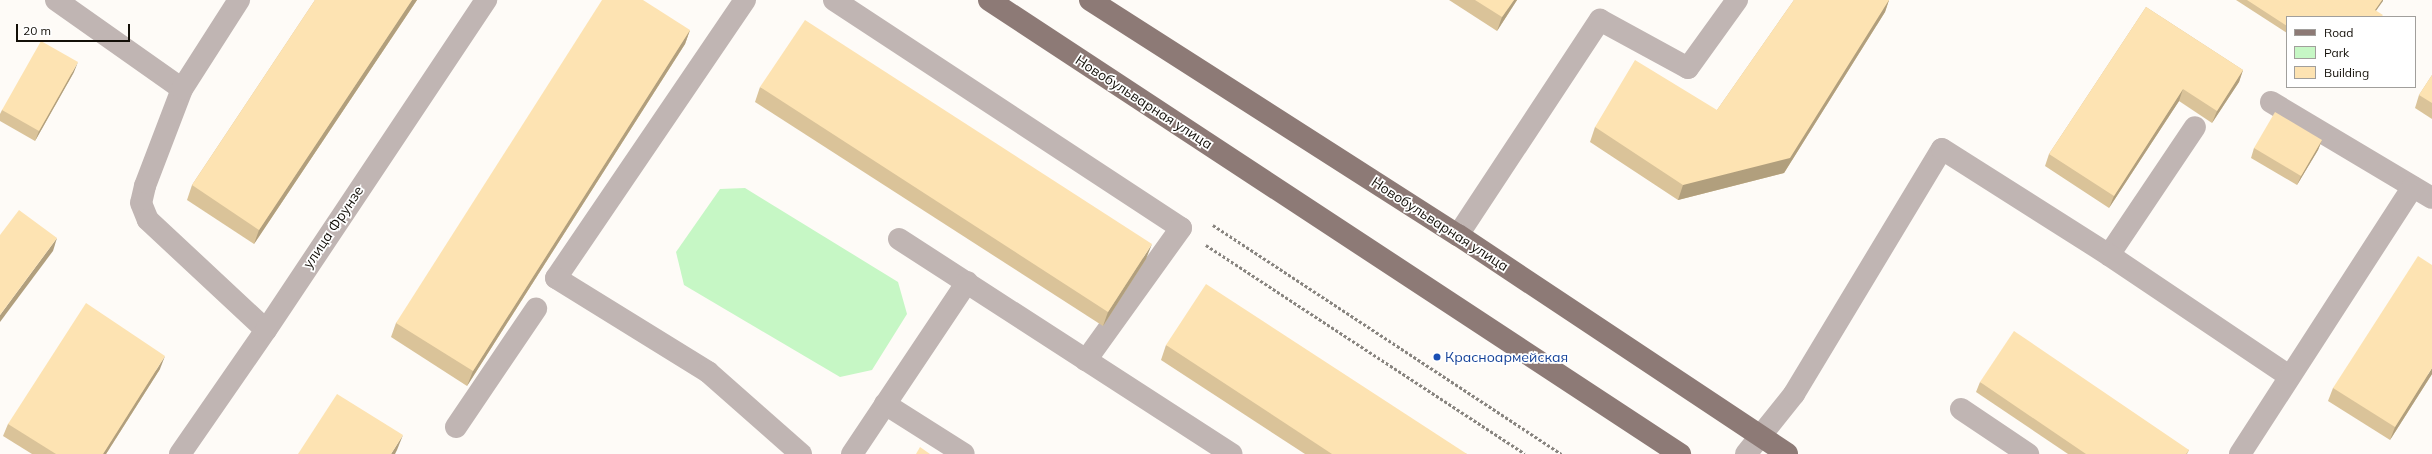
<!DOCTYPE html>
<html>
<head>
<meta charset="utf-8">
<style>
	body { margin:0 }
	#map { position:relative; width:2432px; height:454px; overflow:hidden; background:#fefbf7; font-family:Mulish,sans-serif }
	div>[style] { position:absolute }
	[style*='--x'] { left:calc(var(--x)*1px); top:calc(var(--y)*1px); width:calc(var(--w)*1px); rotate:calc(var(--a)*1deg) }
	.green>* { inset:0; background:#c6f7c5 }
	.path>* { height:2.5px; margin-top:-1.25px; transform-origin:0; background:repeating-linear-gradient(90deg,#898580 0 3px,transparent 0 5px) }
	.minor>* { height:22px; margin:-11px; padding:0 11px; transform-origin:11px; border-radius:11px; background:#c0b5b3 }
	.major>* { height:22px; margin:-11px; padding:0 11px; transform-origin:11px; border-radius:11px; background:#8d7a76 }
	.wall>* { inset:0; background:#dac399 }
	.shaded-wall>* { inset:0; background:#b19f7d }
	.building>* { inset:0; background:#fde3b2 }
	.dots>* { width:11px; height:11px; translate:-50% -50%; box-sizing:border-box; border:2px solid #fff; border-radius:50% }
	span { translate:-50% -50%; white-space:nowrap; text-align:center; line-height:1.15; -webkit-text-stroke:3.5px #fff; paint-order:stroke }
	.street-label { font-size:14px; color:#130f08 }
	.transit-label { font-size:14px; color:#164399 }
	.left { translate:0 -50%; text-align:left }
	.legend { position:absolute; left:2286px; top:16px; width:130px; height:72px; box-sizing:border-box; background:#fff; border:1px solid #a19f9c; margin:0; padding:5px 7px; list-style:none; font-size:12px; color:#130f08 }
	.legend li { display:flex; align-items:center; gap:8px; height:20px }
	.legend b { width:20px; border:1px solid #a19f9c }
	.scale { position:absolute; left:16px; top:24px; width:114px; height:18px; box-sizing:border-box; border:2px solid #130f08; border-top:0; padding-left:5px; font-size:12px; line-height:14px; white-space:nowrap; color:#130f08; -webkit-text-stroke:3px #fff; paint-order:stroke }
</style>
</head>
<body>
<div id="map">
	<div class="green">
		<div style="clip-path:polygon(745px 188px,898px 282px,907px 314px,872px 370px,840px 377px,684px 285px,676px 252px,720px 189px)"></div>
	</div>
	<div class="path">
		<div style="--x:1213;--y:225;--w:417;--a:33.3"></div>
		<div style="--x:1206;--y:245;--w:381;--a:33.2"></div>
	</div>
	<div class="minor">
		<div style="--x:56;--y:0;--w:154;--a:35.2"></div>
		<div style="--x:182;--y:89;--w:104;--a:110.9"></div>
		<div style="--x:145;--y:186;--w:17;--a:103"></div>
		<div style="--x:141;--y:203;--w:18;--a:68"></div>
		<div style="--x:148;--y:220;--w:161;--a:43"></div>
		<div style="--x:745;--y:0;--w:336;--a:124.2"></div>
		<div style="--x:556;--y:278;--w:179;--a:31.7"></div>
		<div style="--x:708;--y:372;--w:124;--a:41.4"></div>
		<div style="--x:834;--y:0;--w:415;--a:33.3"></div>
		<div style="--x:1181;--y:228;--w:163;--a:125.7"></div>
		<div style="--x:182;--y:89;--w:106;--a:-57.4"></div>
		<div style="--x:2271;--y:102;--w:187;--a:30.8"></div>
		<div style="--x:1458;--y:235;--w:258;--a:-56.6"></div>
		<div style="--x:1600;--y:20;--w:100;--a:28.6"></div>
		<div style="--x:1688;--y:68;--w:84;--a:-54.2"></div>
		<div style="--x:899;--y:239;--w:396;--a:32.9"></div>
		<div style="--x:2109;--y:255;--w:154;--a:-56.1"></div>
		<div style="--x:885;--y:404;--w:93;--a:32.3"></div>
		<div style="--x:1961;--y:409;--w:81;--a:33.9"></div>
		<div style="--x:456;--y:427;--w:143;--a:-55.9"></div>
		<div style="--x:180;--y:454;--w:151;--a:-55.3"></div>
		<div style="--x:266;--y:330;--w:397;--a:-56.3"></div>
		<div style="--x:852;--y:454;--w:207;--a:-56.2"></div>
		<div style="--x:1746;--y:454;--w:77;--a:-51.3"></div>
		<div style="--x:1794;--y:394;--w:286;--a:-58.9"></div>
		<div style="--x:1942;--y:149;--w:198;--a:32.4"></div>
		<div style="--x:2109;--y:255;--w:217;--a:33.9"></div>
		<div style="--x:2240;--y:454;--w:318;--a:-57.1"></div>
	</div>
	<div class="major">
		<div style="--x:989;--y:0;--w:827;--a:33.31"></div>
		<div style="--x:1090;--y:0;--w:437;--a:32.6"></div>
		<div style="--x:1458;--y:235;--w:395;--a:33.6"></div>
	</div>
	<div class="wall">
		<div style="clip-path:polygon(315px 0,417px 0,254px 244px,187px 200px,192px 185px)"></div>
		<div style="clip-path:polygon(1449px 0,1517px 0,1497px 31px)"></div>
		<div style="clip-path:polygon(1794px 0,1889px 0,1885px 12px,1784px 173px,1678px 200px,1590px 142px,1595px 127px,1717px 110px)"></div>
		<div style="clip-path:polygon(2236px 0,2383px 0,2376px 10px,2287px 17px,2287px 33px)"></div>
		<div style="clip-path:polygon(2146px 7px,2243px 70px,2239px 82px,2212px 123px,2179px 101px,2109px 208px,2045px 166px,2049px 154px)"></div>
		<div style="clip-path:polygon(690px 30px,685px 44px,467px 386px,391px 337px,396px 323px)"></div>
		<div style="clip-path:polygon(74px 72px,35px 141px,0 121px,0 114px,2px 110px)"></div>
		<div style="clip-path:polygon(2432px 75px,2432px 119px,2415px 108px,2419px 95px)"></div>
		<div style="clip-path:polygon(760px 87px,1146px 259px,1103px 326px,755px 102px)"></div>
		<div style="clip-path:polygon(2322px 140px,2318px 150px,2297px 185px,2251px 158px,2254px 148px)"></div>
		<div style="clip-path:polygon(1166px 345px,1467px 454px,1305px 454px,1161px 360px)"></div>
		<div style="clip-path:polygon(160px 369px,106px 454px,32px 454px,3px 436px,8px 424px)"></div>
		<div style="clip-path:polygon(2432px 374px,2390px 440px,2328px 401px,2333px 388px)"></div>
		<div style="clip-path:polygon(1980px 382px,2189px 450px,2187px 454px,2068px 454px,1976px 392px)"></div>
	</div>
	<div class="shaded-wall">
		<div style="clip-path:polygon(412px 0,417px 0,254px 244px,259px 230px)"></div>
		<div style="clip-path:polygon(1514px 0,1517px 0,1497px 31px,1502px 17px)"></div>
		<div style="clip-path:polygon(1889px 0,1885px 12px,1784px 173px,1678px 200px,1683px 185px)"></div>
		<div style="clip-path:polygon(2382px 0,2383px 0,2383px 1px,2373px 15px,2375px 10px)"></div>
		<div style="clip-path:polygon(690px 30px,685px 44px,467px 386px,473px 371px)"></div>
		<div style="clip-path:polygon(78px 62px,74px 72px,35px 141px,39px 131px)"></div>
		<div style="clip-path:polygon(2243px 70px,2239px 82px,2212px 123px,2217px 111px)"></div>
		<div style="clip-path:polygon(2183px 89px,2179px 101px,2109px 208px,2114px 196px)"></div>
		<div style="clip-path:polygon(2322px 140px,2318px 150px,2297px 185px,2301px 176px)"></div>
		<div style="clip-path:polygon(57px 238px,53px 251px,0 322px,0 315px)"></div>
		<div style="clip-path:polygon(1152px 244px,1146px 259px,1103px 326px,1108px 312px)"></div>
		<div style="clip-path:polygon(165px 356px,160px 369px,106px 454px,103px 454px)"></div>
		<div style="clip-path:polygon(2432px 368px,2432px 374px,2390px 440px,2395px 427px)"></div>
		<div style="clip-path:polygon(403px 435px,397px 450px,395px 454px,391px 454px)"></div>
	</div>
	<div class="building">
		<div style="clip-path:polygon(315px 0,412px 0,259px 230px,192px 185px)"></div>
		<div style="clip-path:polygon(602px 0,643px 0,690px 30px,473px 371px,396px 323px)"></div>
		<div style="clip-path:polygon(1475px 0,1514px 0,1502px 17px)"></div>
		<div style="clip-path:polygon(1794px 0,1889px 0,1790px 158px,1683px 185px,1595px 127px,1635px 60px,1717px 110px)"></div>
		<div style="clip-path:polygon(2247px 0,2382px 0,2375px 10px,2383px 15px,2381px 17px,2287px 17px,2287px 26px)"></div>
		<div style="clip-path:polygon(2146px 7px,2243px 70px,2217px 111px,2183px 89px,2114px 196px,2049px 154px)"></div>
		<div style="clip-path:polygon(805px 20px,1152px 244px,1108px 312px,760px 87px)"></div>
		<div style="clip-path:polygon(41px 41px,78px 62px,39px 131px,2px 110px)"></div>
		<div style="clip-path:polygon(2432px 75px,2432px 103px,2419px 95px)"></div>
		<div style="clip-path:polygon(2275px 112px,2322px 140px,2301px 176px,2254px 148px)"></div>
		<div style="clip-path:polygon(19px 210px,57px 238px,0 315px,0 235px)"></div>
		<div style="clip-path:polygon(2418px 256px,2432px 265px,2432px 368px,2395px 427px,2333px 388px)"></div>
		<div style="clip-path:polygon(1206px 284px,1467px 454px,1332px 454px,1166px 345px)"></div>
		<div style="clip-path:polygon(86px 303px,165px 356px,103px 454px,56px 454px,8px 424px)"></div>
		<div style="clip-path:polygon(2014px 331px,2189px 450px,2186px 454px,2086px 454px,1980px 382px)"></div>
		<div style="clip-path:polygon(337px 394px,403px 435px,391px 454px,298px 454px)"></div>
		<div style="clip-path:polygon(920px 447px,930px 454px,916px 454px)"></div>
	</div>
	<div class="dots">
		<div style="left:1437px;top:357px;background:#1a4fb4"></div>
	</div>
	<div class="street-label">
		<span style="left:1144px;top:102px;rotate:33deg">Новобульварная улица</span>
		<span style="left:1440px;top:224px;rotate:33deg">Новобульварная улица</span>
		<span style="left:333px;top:227px;rotate:-56deg">улица Фрунзе</span>
	</div>
	<div class="transit-label">
		<span class="left" style="left:1445px;top:357px">Красноармейская</span>
	</div>
	<ul class="legend">
	<li><b style="height:5px;background:#8d7a76"></b>Road</li>
	<li><b style="height:11px;background:#c6f7c5"></b>Park</li>
	<li><b style="height:11px;background:#fde3b2"></b>Building</li>
	</ul>
	<div class="scale">20 m</div>
</div>
</body>
</html>
